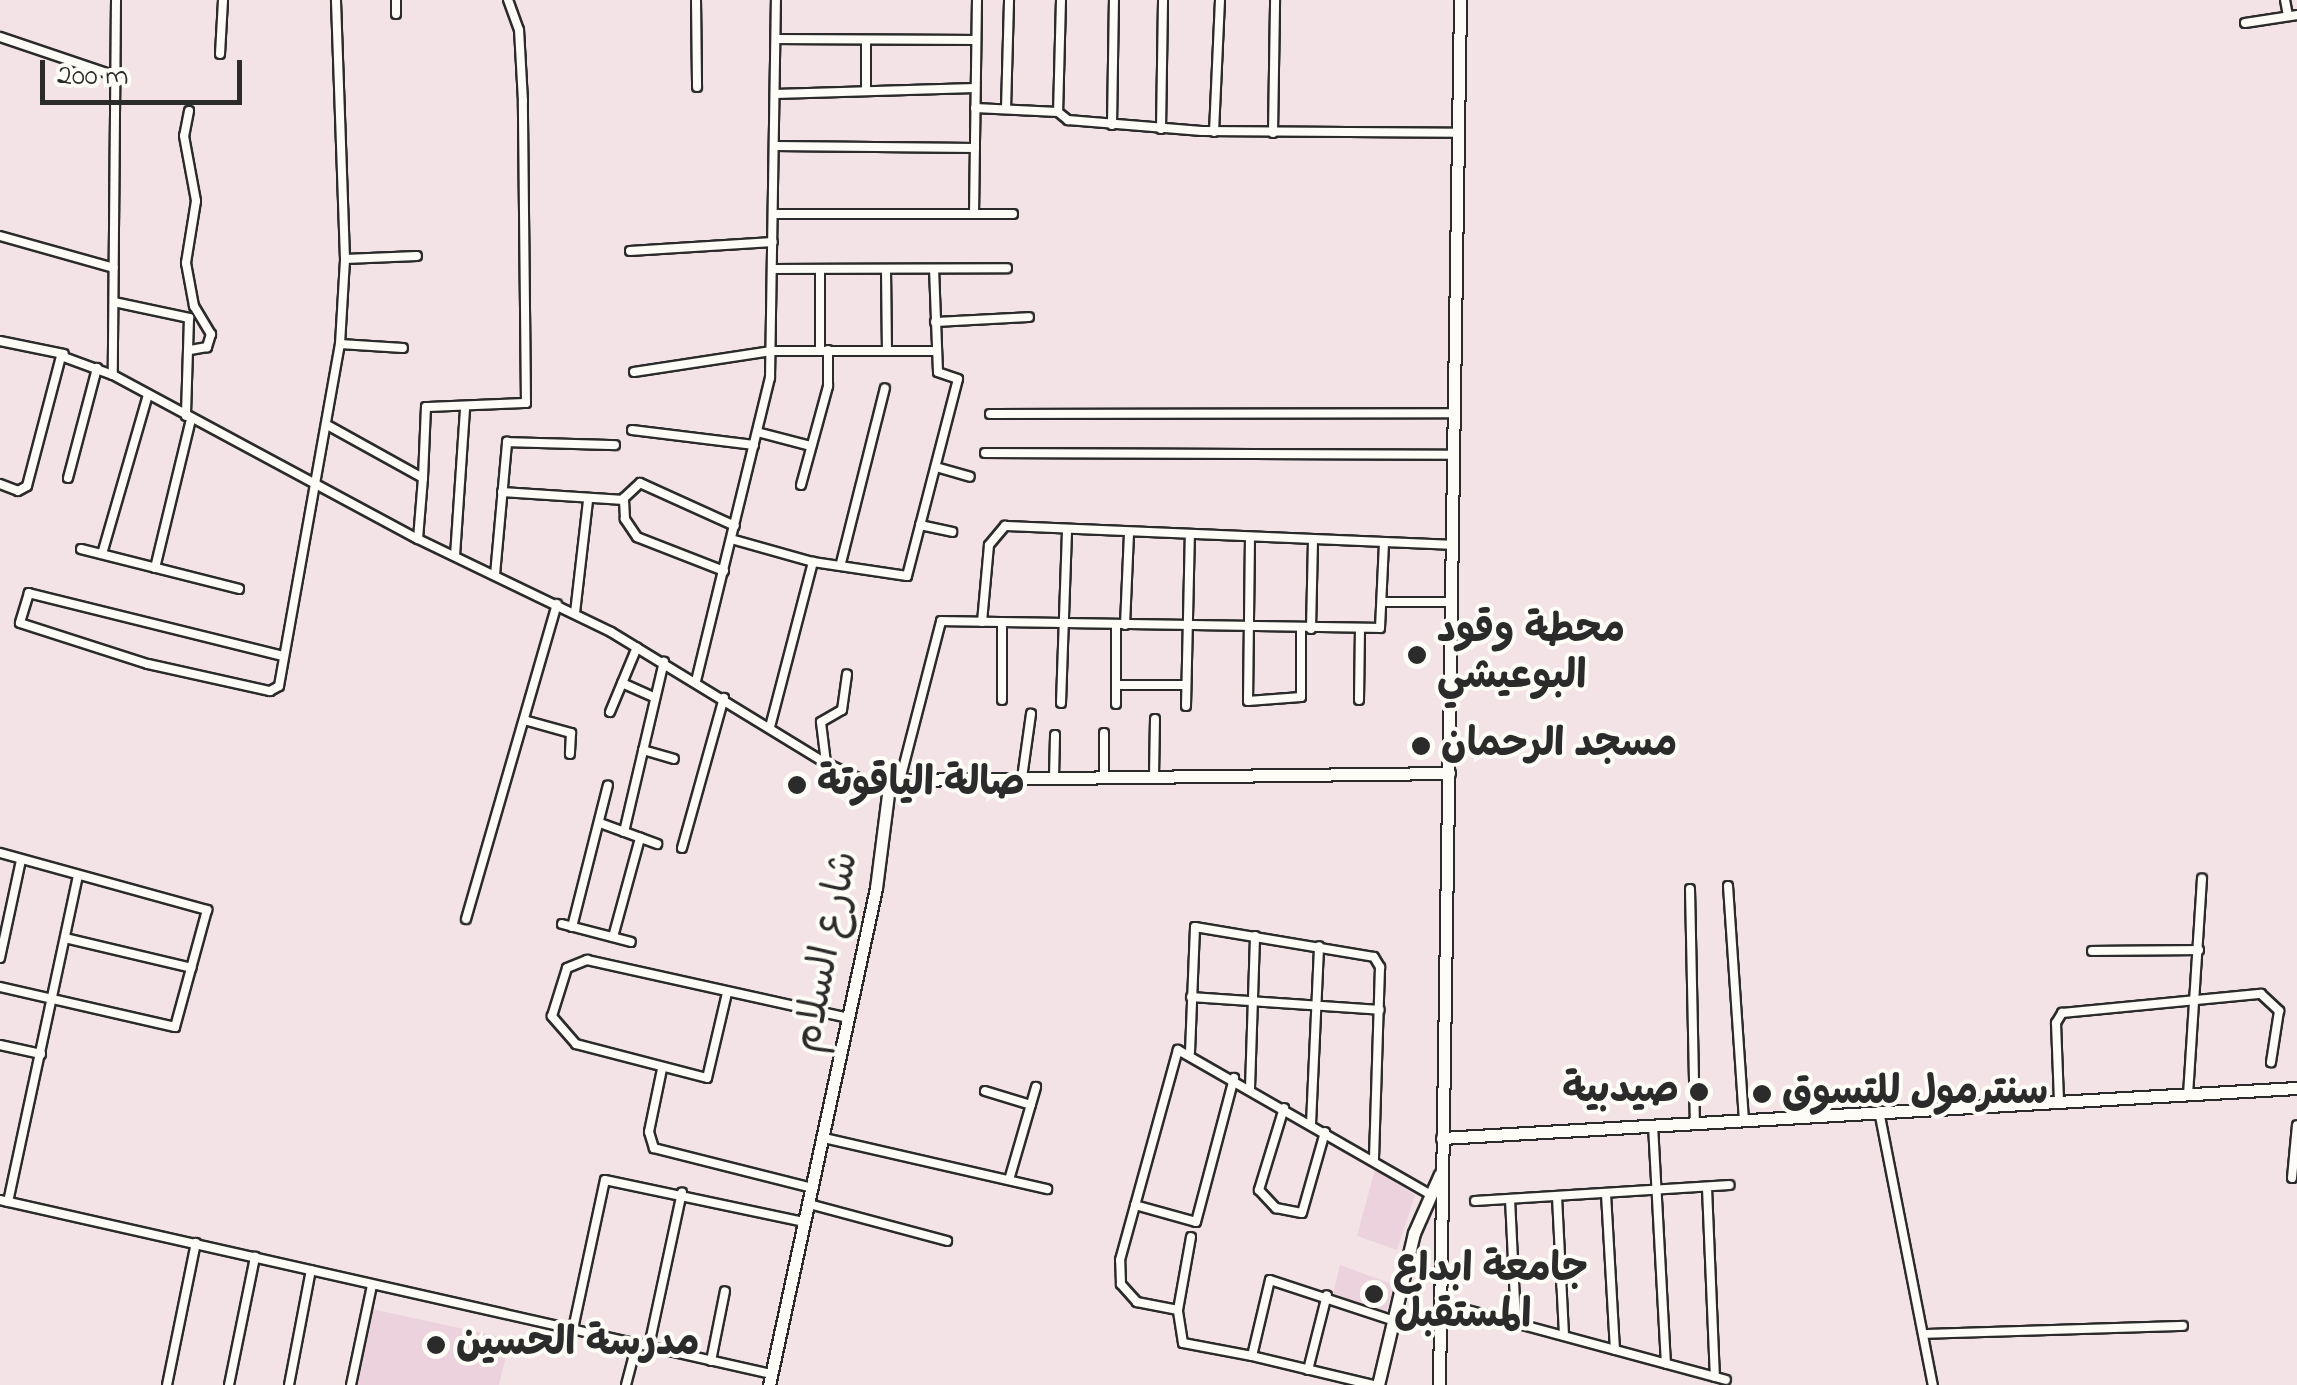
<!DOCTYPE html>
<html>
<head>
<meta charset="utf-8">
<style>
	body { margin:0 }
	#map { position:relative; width:2297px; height:1385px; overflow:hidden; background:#f3e3e7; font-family:"Indie Flower","Playpen Sans Arabic",sans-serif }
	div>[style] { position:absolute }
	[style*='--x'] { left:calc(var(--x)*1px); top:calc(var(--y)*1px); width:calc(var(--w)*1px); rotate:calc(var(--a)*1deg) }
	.built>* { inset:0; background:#ecd2dc }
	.roads { filter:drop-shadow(2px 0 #2b2b2b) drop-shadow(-2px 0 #2b2b2b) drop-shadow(0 2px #2b2b2b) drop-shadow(0 -2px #2b2b2b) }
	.street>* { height:8px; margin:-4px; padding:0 4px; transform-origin:4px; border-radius:4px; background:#fdfcf7 }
	.secondary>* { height:11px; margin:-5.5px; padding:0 5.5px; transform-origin:5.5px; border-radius:5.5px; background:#fdfcf7 }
	.dots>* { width:28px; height:28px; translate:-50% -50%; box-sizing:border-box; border:5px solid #fdfcf7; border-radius:50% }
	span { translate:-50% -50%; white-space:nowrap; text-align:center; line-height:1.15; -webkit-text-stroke:8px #fdfcf7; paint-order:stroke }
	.poi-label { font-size:40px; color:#2b2b2b; font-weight:700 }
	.left { translate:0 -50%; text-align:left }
	.right { translate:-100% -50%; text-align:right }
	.street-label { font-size:40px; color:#2b2b2b }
	.scale { position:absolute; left:40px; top:60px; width:202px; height:45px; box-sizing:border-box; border:5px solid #2b2b2b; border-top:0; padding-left:12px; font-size:30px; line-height:35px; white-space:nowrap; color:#2b2b2b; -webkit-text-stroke:8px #fdfcf7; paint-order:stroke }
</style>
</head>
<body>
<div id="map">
	<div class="built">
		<div style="clip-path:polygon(1375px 1169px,1415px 1195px,1397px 1250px,1357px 1236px)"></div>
		<div style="clip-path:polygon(1340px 1265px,1395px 1285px,1386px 1313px,1333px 1294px)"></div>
		<div style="clip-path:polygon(372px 1309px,510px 1339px,499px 1385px,355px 1385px)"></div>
	</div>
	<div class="roads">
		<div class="street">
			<div style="--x:116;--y:0;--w:375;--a:90.5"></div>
			<div style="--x:113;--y:375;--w:346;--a:28.3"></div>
			<div style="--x:418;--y:539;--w:214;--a:25.7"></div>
			<div style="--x:611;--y:632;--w:252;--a:31.4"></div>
			<div style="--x:826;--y:763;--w:66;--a:25"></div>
			<div style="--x:396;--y:0;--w:14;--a:90"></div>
			<div style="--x:696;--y:0;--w:87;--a:89.3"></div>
			<div style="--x:1061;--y:0;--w:112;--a:91.5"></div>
			<div style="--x:1058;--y:112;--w:13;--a:39"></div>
			<div style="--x:1068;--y:120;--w:134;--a:4.7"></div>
			<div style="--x:1202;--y:131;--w:256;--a:0.4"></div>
			<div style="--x:2285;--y:0;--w:16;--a:79"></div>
			<div style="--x:2245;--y:23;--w:53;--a:-8.7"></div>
			<div style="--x:0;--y:37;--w:122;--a:18.6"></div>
			<div style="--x:776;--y:39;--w:200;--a:0.3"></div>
			<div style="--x:220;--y:54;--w:54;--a:-86.8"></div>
			<div style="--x:866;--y:91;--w:51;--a:-90"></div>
			<div style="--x:775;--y:94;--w:200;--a:-1.7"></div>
			<div style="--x:975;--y:108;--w:83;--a:2.8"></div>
			<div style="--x:1006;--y:109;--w:109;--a:-88.4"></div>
			<div style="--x:189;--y:111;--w:25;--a:101"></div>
			<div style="--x:184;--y:136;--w:66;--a:79.5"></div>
			<div style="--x:196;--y:201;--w:63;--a:99.2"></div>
			<div style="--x:186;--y:263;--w:44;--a:79.5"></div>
			<div style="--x:194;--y:306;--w:33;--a:59"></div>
			<div style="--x:211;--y:334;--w:14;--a:107"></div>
			<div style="--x:207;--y:347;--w:17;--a:170"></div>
			<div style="--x:1112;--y:125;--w:125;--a:-89.1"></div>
			<div style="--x:1161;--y:129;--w:129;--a:-89.1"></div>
			<div style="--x:1214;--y:132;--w:132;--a:-87.4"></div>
			<div style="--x:1273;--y:133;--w:133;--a:-89.1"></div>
			<div style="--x:775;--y:146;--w:200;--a:0.6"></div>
			<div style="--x:774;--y:214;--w:239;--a:0"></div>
			<div style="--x:974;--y:214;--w:214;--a:-89.2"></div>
			<div style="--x:0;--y:236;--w:118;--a:15.7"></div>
			<div style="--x:630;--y:251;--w:143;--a:-3.6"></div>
			<div style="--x:345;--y:259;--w:72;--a:-2.4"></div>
			<div style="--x:773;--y:269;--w:234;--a:-0.2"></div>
			<div style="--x:886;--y:270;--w:80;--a:89.3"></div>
			<div style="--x:114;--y:302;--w:77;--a:12"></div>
			<div style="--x:189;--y:318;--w:98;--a:91.8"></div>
			<div style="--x:935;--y:322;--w:94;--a:-3"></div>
			<div style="--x:0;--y:341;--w:65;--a:11.5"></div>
			<div style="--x:340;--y:344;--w:63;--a:3.6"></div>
			<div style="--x:820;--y:350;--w:80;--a:-90"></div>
			<div style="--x:634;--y:372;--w:139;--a:-8.7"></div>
			<div style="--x:771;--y:351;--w:165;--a:0"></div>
			<div style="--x:990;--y:414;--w:460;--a:-0.1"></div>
			<div style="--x:329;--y:426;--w:107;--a:29"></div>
			<div style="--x:423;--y:478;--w:61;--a:94.7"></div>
			<div style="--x:632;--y:430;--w:123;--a:7"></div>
			<div style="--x:757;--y:432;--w:56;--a:14.5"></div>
			<div style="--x:985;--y:453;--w:466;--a:0.2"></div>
			<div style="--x:936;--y:467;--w:35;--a:16"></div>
			<div style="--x:68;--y:478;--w:114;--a:-75.2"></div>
			<div style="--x:423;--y:478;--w:71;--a:-87.6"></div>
			<div style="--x:426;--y:407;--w:100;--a:-2.3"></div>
			<div style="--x:526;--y:403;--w:302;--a:-90.6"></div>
			<div style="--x:523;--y:101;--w:71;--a:-93.2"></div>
			<div style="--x:519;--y:30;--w:32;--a:-110"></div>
			<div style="--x:0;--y:484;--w:19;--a:21"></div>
			<div style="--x:18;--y:491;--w:10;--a:-29"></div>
			<div style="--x:27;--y:486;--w:134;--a:-75.3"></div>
			<div style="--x:61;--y:356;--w:55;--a:20.1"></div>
			<div style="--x:801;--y:485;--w:103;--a:-74.7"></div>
			<div style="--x:828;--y:386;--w:36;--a:-90"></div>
			<div style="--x:502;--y:492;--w:122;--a:3.8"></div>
			<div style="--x:920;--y:525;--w:33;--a:12"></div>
			<div style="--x:1250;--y:537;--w:164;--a:90.7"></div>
			<div style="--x:1248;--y:701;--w:53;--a:-4.3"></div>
			<div style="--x:1301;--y:697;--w:69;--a:-90"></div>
			<div style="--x:731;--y:539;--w:85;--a:15.7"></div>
			<div style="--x:813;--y:562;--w:95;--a:8.5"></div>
			<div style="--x:907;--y:576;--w:203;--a:-75.5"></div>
			<div style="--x:958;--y:379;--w:21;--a:-161"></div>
			<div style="--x:938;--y:372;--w:102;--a:-92.2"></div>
			<div style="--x:81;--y:549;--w:163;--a:14.2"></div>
			<div style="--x:102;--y:554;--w:166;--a:-73.9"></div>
			<div style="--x:455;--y:556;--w:148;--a:-86.1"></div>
			<div style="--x:841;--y:563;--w:180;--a:-75.9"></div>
			<div style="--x:155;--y:568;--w:153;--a:-76.4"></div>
			<div style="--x:724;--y:571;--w:93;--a:-158.7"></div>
			<div style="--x:637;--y:537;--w:22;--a:-124"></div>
			<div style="--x:625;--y:519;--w:21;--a:-93"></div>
			<div style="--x:624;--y:498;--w:22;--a:-43"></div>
			<div style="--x:640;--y:483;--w:104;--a:24.4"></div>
			<div style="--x:495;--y:575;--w:134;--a:-84.8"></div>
			<div style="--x:507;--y:442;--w:108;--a:1.6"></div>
			<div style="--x:1383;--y:602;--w:68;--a:0"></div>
			<div style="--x:575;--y:613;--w:113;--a:-83.4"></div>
			<div style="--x:982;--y:622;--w:77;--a:-84.8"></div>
			<div style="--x:989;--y:545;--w:25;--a:-50"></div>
			<div style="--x:1005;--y:526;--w:447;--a:2.4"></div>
			<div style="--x:1116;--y:625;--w:79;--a:90"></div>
			<div style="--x:1125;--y:625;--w:93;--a:-87.5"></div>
			<div style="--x:1311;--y:629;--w:89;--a:-88.7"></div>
			<div style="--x:283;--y:656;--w:262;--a:-166.1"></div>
			<div style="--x:29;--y:593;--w:31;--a:107"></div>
			<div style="--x:20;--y:623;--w:134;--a:17.8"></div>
			<div style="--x:148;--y:664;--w:125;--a:12.5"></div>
			<div style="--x:270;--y:691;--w:10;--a:-29"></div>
			<div style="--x:279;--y:686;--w:347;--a:-79.9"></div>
			<div style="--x:340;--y:344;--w:85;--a:-86.6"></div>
			<div style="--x:345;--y:259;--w:259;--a:-92"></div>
			<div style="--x:696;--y:681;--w:312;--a:-76.3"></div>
			<div style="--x:770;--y:378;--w:378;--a:-89.1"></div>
			<div style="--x:622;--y:683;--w:36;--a:24"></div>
			<div style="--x:1116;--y:685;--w:70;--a:0"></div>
			<div style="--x:1002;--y:700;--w:78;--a:-90"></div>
			<div style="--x:1359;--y:700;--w:72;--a:-89.2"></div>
			<div style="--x:1061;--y:703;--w:174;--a:-88"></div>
			<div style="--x:1186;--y:706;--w:171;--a:-88.7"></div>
			<div style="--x:610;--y:712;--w:70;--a:-67.4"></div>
			<div style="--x:524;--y:720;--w:49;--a:15.5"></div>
			<div style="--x:571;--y:733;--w:21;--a:93"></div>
			<div style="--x:770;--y:727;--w:171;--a:-75.4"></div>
			<div style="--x:643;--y:750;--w:32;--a:16"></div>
			<div style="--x:826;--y:763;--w:41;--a:-97"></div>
			<div style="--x:821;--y:722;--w:24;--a:-30"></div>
			<div style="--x:842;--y:710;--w:36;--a:-82"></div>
			<div style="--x:1154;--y:776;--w:57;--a:-89"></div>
			<div style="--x:1054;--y:777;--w:42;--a:-88.6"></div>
			<div style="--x:1104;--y:777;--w:44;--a:-90"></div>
			<div style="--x:1022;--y:778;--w:65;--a:-82"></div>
			<div style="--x:900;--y:780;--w:164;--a:-75.5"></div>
			<div style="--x:941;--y:621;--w:439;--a:0.9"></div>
			<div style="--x:1380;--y:628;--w:85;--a:-87.3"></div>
			<div style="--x:600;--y:823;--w:61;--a:20.2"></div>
			<div style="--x:624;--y:832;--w:175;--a:-76.8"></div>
			<div style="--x:682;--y:848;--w:156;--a:-74.4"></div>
			<div style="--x:0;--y:853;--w:215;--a:15.4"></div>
			<div style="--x:207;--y:910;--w:121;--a:105.3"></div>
			<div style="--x:175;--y:1027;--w:180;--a:-167.1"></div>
			<div style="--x:1728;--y:886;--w:234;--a:86.1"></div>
			<div style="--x:1690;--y:889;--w:234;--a:88.8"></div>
			<div style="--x:466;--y:919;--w:328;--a:-73.9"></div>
			<div style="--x:562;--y:924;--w:71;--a:14.6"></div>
			<div style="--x:572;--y:927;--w:146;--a:-75.8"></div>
			<div style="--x:613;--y:937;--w:103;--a:-74.7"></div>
			<div style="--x:65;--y:938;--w:130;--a:13.3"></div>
			<div style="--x:2092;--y:951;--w:107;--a:-0.5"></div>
			<div style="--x:0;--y:958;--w:100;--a:-77.9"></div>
			<div style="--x:727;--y:993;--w:87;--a:103.2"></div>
			<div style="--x:707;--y:1078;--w:135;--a:-165.5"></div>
			<div style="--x:576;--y:1044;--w:37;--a:-131"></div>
			<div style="--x:552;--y:1016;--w:50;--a:-72.6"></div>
			<div style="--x:567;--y:968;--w:22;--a:-22"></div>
			<div style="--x:587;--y:960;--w:268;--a:12.5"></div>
			<div style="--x:1191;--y:997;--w:189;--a:3.9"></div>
			<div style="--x:0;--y:1045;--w:42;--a:12.4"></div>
			<div style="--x:1190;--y:1052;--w:125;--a:-87.7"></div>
			<div style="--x:1195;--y:927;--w:181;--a:9.5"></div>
			<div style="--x:1374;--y:957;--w:12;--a:59"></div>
			<div style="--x:1380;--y:967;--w:194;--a:91.8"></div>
			<div style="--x:662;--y:1069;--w:64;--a:101.7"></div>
			<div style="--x:649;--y:1132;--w:17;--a:73"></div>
			<div style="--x:654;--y:1148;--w:163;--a:14.2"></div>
			<div style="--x:1250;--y:1088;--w:152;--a:-88.1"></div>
			<div style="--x:985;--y:1091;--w:48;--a:16.9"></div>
			<div style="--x:2188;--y:1095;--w:217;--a:-86.3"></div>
			<div style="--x:2059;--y:1101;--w:78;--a:-92.2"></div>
			<div style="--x:2056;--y:1023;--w:12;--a:-59"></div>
			<div style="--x:2062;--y:1013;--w:200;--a:-5.5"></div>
			<div style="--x:2261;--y:994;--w:25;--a:43"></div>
			<div style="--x:2279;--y:1011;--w:52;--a:98.9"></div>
			<div style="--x:1284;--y:1108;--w:86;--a:107"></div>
			<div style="--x:1259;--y:1190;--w:25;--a:47"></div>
			<div style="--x:1276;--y:1208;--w:26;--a:11"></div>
			<div style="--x:1302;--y:1213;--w:84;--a:-74.1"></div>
			<div style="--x:1879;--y:1111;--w:279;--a:78.9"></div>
			<div style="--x:1311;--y:1124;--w:178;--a:-87.4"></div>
			<div style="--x:1653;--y:1125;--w:239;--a:86.9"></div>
			<div style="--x:824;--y:1138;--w:229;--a:12.9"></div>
			<div style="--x:2292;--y:1178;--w:53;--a:-84.6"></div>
			<div style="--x:1009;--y:1180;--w:97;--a:-73.8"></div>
			<div style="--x:1707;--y:1188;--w:189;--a:87.6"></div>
			<div style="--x:1606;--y:1194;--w:156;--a:86.7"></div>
			<div style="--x:1557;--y:1197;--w:139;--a:87.1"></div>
			<div style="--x:1510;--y:1199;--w:124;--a:87.2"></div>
			<div style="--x:0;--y:1200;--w:790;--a:12.72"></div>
			<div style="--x:1475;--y:1201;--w:255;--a:-3.6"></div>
			<div style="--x:8;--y:1202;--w:333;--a:-77.9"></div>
			<div style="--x:809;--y:1204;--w:143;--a:15"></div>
			<div style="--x:1135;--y:1205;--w:63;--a:15.6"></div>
			<div style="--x:1196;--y:1222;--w:149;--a:-75.2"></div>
			<div style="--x:1441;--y:1303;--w:295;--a:15.1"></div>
			<div style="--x:1178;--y:1310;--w:74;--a:-79.9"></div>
			<div style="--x:573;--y:1329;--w:152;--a:-77.9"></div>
			<div style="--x:605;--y:1180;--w:204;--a:11.9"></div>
			<div style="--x:1923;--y:1334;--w:260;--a:-1.8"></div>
			<div style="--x:649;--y:1346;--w:157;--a:-77.9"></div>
			<div style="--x:1252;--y:1356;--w:70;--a:-169.3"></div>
			<div style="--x:1183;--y:1343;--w:33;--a:-99"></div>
			<div style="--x:1178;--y:1310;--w:42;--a:-169"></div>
			<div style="--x:1137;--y:1302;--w:24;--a:-132"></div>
			<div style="--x:1121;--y:1284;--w:24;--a:-92"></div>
			<div style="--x:1120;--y:1260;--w:218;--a:-74.6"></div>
			<div style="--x:1178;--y:1050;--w:289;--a:29.8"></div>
			<div style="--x:711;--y:1361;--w:71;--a:-78.7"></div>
			<div style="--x:1308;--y:1370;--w:77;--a:-75.8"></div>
			<div style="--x:167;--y:1385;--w:145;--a:-78.5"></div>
			<div style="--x:229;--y:1385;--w:131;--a:-78.5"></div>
			<div style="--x:289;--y:1385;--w:117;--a:-79.2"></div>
			<div style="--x:351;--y:1385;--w:102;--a:-78.1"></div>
			<div style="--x:626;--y:1385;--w:43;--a:-75.3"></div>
			<div style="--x:1373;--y:1385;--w:124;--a:-166.5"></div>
			<div style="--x:1252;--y:1356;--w:78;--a:-76.7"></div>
			<div style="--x:1270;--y:1280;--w:128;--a:18.2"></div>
		</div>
		<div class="secondary">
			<div style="--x:1442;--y:1138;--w:856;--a:-3.35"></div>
			<div style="--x:769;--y:1385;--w:508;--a:-77.85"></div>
			<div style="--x:876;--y:888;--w:102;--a:-82.7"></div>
			<div style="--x:889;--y:787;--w:13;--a:-32"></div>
			<div style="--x:900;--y:780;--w:549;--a:-0.73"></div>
			<div style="--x:1378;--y:1385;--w:156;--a:-76.7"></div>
			<div style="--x:1414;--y:1233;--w:64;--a:-66.2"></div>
			<div style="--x:1439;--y:1385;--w:1385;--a:-89.13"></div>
		</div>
	</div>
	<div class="dots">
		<div style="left:1417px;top:655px;background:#2b2b2b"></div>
		<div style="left:1421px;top:746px;background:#2b2b2b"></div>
		<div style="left:797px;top:785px;background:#2b2b2b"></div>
		<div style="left:1699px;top:1092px;background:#2b2b2b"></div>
		<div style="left:1762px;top:1094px;background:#2b2b2b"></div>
		<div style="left:1374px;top:1294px;background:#2b2b2b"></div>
		<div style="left:436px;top:1345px;background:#2b2b2b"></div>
	</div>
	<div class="poi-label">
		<span class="left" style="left:1437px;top:655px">محطة وقود<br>البوعيشي</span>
		<span class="left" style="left:1441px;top:746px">مسجد الرحمان</span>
		<span class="left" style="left:817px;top:785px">صالة الياقوتة</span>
		<span class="right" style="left:1679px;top:1092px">صيدبية</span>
		<span class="left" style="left:1782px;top:1094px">سنترمول للتسوق</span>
		<span class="left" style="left:1394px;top:1294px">جامعة ابداع<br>المستقبل</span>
		<span class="left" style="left:456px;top:1345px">مدرسة الحسين</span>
	</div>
	<div class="street-label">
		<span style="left:828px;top:952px;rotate:-79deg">شارع السلام</span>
	</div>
	<div class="scale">200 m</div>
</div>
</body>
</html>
